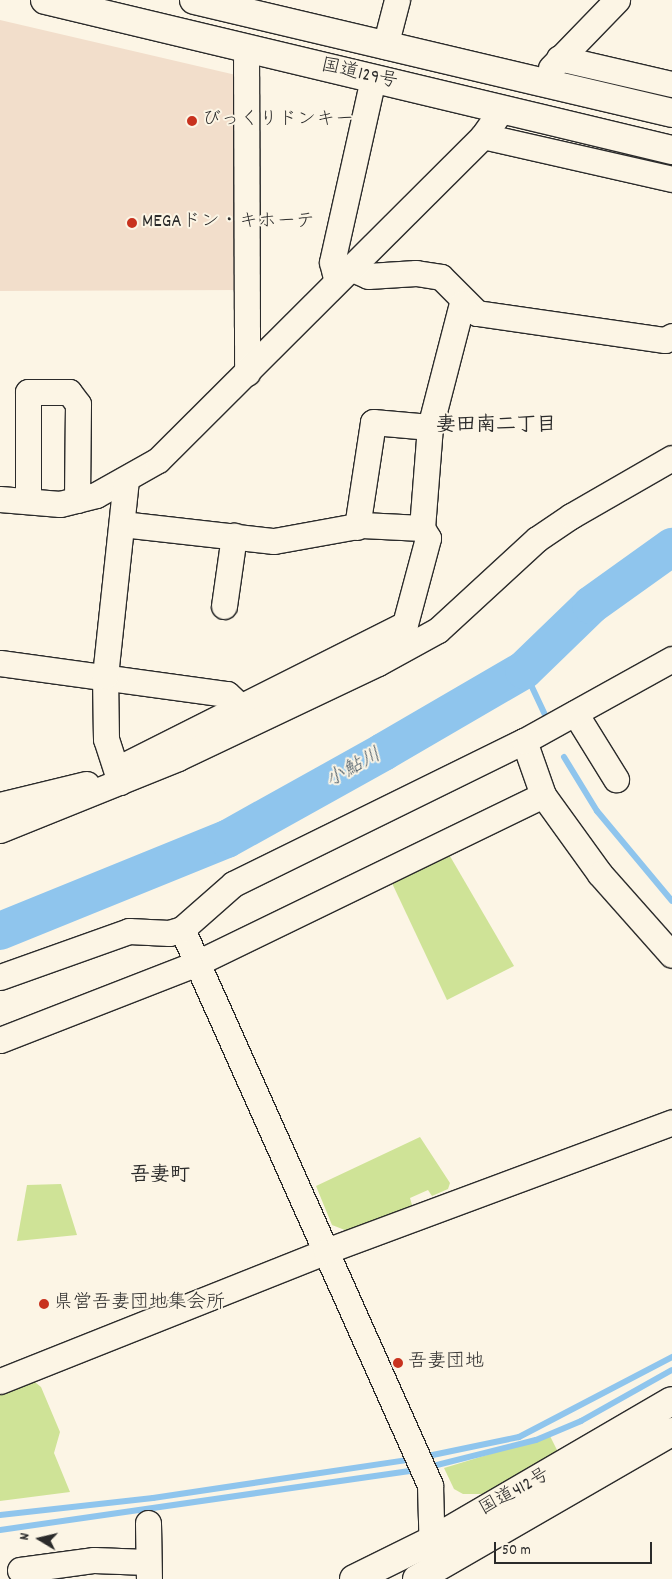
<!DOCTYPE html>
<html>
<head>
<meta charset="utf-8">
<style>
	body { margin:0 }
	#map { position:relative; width:672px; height:1579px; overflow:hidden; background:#fcf5e5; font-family:Dekko,"Klee One",sans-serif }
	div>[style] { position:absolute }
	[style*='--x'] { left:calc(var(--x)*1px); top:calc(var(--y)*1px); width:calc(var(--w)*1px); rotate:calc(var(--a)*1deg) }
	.built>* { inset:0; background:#f2decb }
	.green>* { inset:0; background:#cfe397 }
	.stream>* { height:6px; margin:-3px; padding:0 3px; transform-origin:3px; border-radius:3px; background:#8fc5ed }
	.river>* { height:38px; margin:-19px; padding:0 19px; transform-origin:19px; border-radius:19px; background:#8fc5ed }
	.roads { filter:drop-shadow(1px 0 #2b2b2b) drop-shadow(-1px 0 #2b2b2b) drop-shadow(0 1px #2b2b2b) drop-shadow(0 -1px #2b2b2b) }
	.minor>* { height:25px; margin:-12.5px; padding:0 12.5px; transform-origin:12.5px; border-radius:12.5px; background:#fcf5e5 }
	.highway>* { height:28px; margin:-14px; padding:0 14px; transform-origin:14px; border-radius:14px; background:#fcf5e5 }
	.dots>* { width:14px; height:14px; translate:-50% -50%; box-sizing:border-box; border:2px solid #fcf5e5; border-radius:50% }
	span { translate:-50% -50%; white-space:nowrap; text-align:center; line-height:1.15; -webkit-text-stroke:4px #fcf5e5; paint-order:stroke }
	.street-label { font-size:19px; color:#2b2b2b }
	.poi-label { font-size:19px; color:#2b2b2b }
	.left { translate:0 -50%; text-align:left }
	.neighbourhood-label { font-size:20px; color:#2b2b2b; font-weight:700 }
	.water-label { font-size:20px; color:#495965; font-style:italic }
	.north { position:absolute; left:15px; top:1514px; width:50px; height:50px; -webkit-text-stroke:4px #fcf5e5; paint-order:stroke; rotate:279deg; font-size:14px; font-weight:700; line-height:20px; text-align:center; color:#2b2b2b }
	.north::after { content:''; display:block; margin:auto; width:18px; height:22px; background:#2b2b2b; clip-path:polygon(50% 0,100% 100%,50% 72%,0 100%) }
	.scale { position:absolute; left:494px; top:1542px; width:158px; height:22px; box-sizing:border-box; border:2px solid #2b2b2b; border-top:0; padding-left:6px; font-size:15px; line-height:18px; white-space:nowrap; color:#2b2b2b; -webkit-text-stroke:4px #fcf5e5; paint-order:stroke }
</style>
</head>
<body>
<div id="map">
	<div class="built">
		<div style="clip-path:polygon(0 20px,236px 75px,239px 290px,0 291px)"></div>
	</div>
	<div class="green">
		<div style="clip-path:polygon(447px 851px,514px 966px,447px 1000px,391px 881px)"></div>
		<div style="clip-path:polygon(420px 1137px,450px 1183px,448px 1189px,432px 1196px,428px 1190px,410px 1198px,412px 1205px,350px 1232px,332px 1225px,316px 1186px)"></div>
		<div style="clip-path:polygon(61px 1184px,77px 1235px,17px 1241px,27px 1185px)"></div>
		<div style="clip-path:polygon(30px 1378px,41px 1387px,60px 1432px,54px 1453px,70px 1492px,0 1501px,0 1391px)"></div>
		<div style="clip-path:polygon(550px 1436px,558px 1452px,487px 1494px,463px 1494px,454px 1489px,444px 1468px)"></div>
	</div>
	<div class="stream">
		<div style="--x:524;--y:670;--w:52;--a:64.9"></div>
		<div style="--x:564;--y:757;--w:63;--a:58.6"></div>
		<div style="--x:597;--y:811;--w:117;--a:50.2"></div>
		<div style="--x:423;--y:1457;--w:98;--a:-11.8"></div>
		<div style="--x:519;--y:1437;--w:173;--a:-27.6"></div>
		<div style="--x:429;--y:1467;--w:110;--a:-14.2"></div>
		<div style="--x:536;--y:1440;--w:49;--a:-22.9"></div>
		<div style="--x:581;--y:1421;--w:104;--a:-29.3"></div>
		<div style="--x:0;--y:1515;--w:154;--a:-6.3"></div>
		<div style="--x:153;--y:1498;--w:263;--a:-8.5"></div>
		<div style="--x:0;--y:1530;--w:421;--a:-8.2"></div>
	</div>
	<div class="river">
		<div style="--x:0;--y:931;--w:245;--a:-22.1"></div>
		<div style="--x:227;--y:839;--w:179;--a:-29.1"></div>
		<div style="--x:383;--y:752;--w:163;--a:-30.2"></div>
		<div style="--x:524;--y:670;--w:93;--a:-44.1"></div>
		<div style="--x:591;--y:605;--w:100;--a:-35.6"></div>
	</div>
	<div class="roads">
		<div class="minor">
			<div style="--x:385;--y:46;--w:48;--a:-75.4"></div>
			<div style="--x:246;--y:48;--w:325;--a:89.8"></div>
			<div style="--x:559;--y:58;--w:116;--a:13"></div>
			<div style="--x:551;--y:68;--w:95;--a:-45.9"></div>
			<div style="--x:483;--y:136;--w:194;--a:12.8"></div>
			<div style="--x:348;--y:267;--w:22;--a:24"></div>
			<div style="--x:368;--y:276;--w:48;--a:-3.6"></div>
			<div style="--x:416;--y:273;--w:25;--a:9"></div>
			<div style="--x:441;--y:277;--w:51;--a:45"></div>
			<div style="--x:477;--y:313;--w:190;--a:8.2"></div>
			<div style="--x:665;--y:340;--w:8;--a:-30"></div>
			<div style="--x:336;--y:278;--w:16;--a:-104"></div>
			<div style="--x:332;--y:262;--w:189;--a:-77.4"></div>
			<div style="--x:0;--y:499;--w:60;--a:4.8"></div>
			<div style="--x:60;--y:504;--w:37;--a:-14"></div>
			<div style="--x:96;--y:495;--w:71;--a:-29.4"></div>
			<div style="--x:158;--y:460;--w:459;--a:-44.9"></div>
			<div style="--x:483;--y:136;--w:33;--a:-55"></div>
			<div style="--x:28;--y:501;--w:109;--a:-90"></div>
			<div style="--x:28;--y:392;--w:41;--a:0"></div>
			<div style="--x:69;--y:392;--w:15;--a:53"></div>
			<div style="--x:78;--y:404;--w:96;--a:90.6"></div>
			<div style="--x:122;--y:524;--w:153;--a:6.4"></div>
			<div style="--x:274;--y:541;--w:89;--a:-10.3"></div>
			<div style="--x:362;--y:525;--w:60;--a:2.9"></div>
			<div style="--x:357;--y:527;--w:106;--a:-81.3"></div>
			<div style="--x:373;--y:422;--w:57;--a:5"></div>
			<div style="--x:430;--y:427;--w:128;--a:-75.5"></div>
			<div style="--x:224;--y:606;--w:71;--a:-81.9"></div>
			<div style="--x:0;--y:663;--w:229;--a:7.8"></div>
			<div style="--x:227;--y:694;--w:16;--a:43"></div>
			<div style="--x:575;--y:713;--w:78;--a:58.2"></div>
			<div style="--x:524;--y:741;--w:57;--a:70.6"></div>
			<div style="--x:543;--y:795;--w:97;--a:54.2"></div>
			<div style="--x:600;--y:874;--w:108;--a:48.4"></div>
			<div style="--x:127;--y:764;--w:311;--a:-26.7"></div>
			<div style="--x:405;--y:624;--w:89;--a:-75"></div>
			<div style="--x:428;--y:538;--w:12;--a:-121"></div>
			<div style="--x:422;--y:528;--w:101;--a:-85.5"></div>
			<div style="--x:120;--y:782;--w:45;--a:-108"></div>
			<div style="--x:106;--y:739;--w:63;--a:-90.9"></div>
			<div style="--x:105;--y:676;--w:197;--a:-83.9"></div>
			<div style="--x:0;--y:805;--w:89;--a:-13.7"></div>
			<div style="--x:0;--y:830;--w:192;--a:-22"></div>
			<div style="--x:178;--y:758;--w:221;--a:-25.4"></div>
			<div style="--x:378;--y:663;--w:68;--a:-28.8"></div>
			<div style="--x:438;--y:630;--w:134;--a:-42.6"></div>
			<div style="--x:537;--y:539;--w:41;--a:-34.1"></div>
			<div style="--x:571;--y:516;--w:116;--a:-29.9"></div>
			<div style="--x:182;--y:929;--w:609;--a:65.96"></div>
			<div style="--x:430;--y:1485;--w:73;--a:88.4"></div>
			<div style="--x:0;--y:977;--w:137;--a:-19.6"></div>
			<div style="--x:129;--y:931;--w:40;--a:2.9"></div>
			<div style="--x:169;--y:933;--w:14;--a:-17"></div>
			<div style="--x:182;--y:929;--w:68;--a:-41.4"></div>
			<div style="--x:233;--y:884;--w:324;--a:-26.2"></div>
			<div style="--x:524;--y:741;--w:169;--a:-29"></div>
			<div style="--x:0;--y:1040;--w:209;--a:-21.3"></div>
			<div style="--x:195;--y:964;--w:387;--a:-25.9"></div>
			<div style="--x:0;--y:1381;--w:351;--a:-21.7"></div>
			<div style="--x:326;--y:1251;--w:369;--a:-20.4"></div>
			<div style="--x:148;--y:1523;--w:56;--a:89"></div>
			<div style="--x:20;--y:1570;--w:75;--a:-7.7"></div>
			<div style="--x:94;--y:1560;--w:53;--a:2.2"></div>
		</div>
		<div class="highway">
			<div style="--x:45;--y:0;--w:645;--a:13.45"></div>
			<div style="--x:194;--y:0;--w:491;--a:13.3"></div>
			<div style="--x:354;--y:1579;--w:88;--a:-26.3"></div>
			<div style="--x:433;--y:1540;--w:276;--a:-30.2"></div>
			<div style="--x:417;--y:1579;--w:294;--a:-30"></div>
		</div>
	</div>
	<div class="dots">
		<div style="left:192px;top:121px;background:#c8321e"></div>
		<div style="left:132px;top:223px;background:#c8321e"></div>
		<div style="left:44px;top:1304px;background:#c8321e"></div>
		<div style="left:398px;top:1363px;background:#c8321e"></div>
	</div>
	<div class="street-label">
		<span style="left:359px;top:75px;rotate:13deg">国道129号</span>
		<span style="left:515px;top:1493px;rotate:-29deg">国道412号</span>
	</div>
	<div class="poi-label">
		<span class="left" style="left:202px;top:121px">びっくりドンキー</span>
		<span class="left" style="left:142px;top:223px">MEGAドン・キホーテ</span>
		<span class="left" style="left:54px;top:1304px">県営吾妻団地集会所</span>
		<span class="left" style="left:408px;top:1363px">吾妻団地</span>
	</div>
	<div class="neighbourhood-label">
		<span style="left:496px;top:426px">妻田南二丁目</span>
		<span style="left:160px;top:1176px">吾妻町</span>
	</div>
	<div class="water-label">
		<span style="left:354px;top:769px;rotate:-29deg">小鮎川</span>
	</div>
	<div class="north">N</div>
	<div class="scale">50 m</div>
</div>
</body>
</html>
